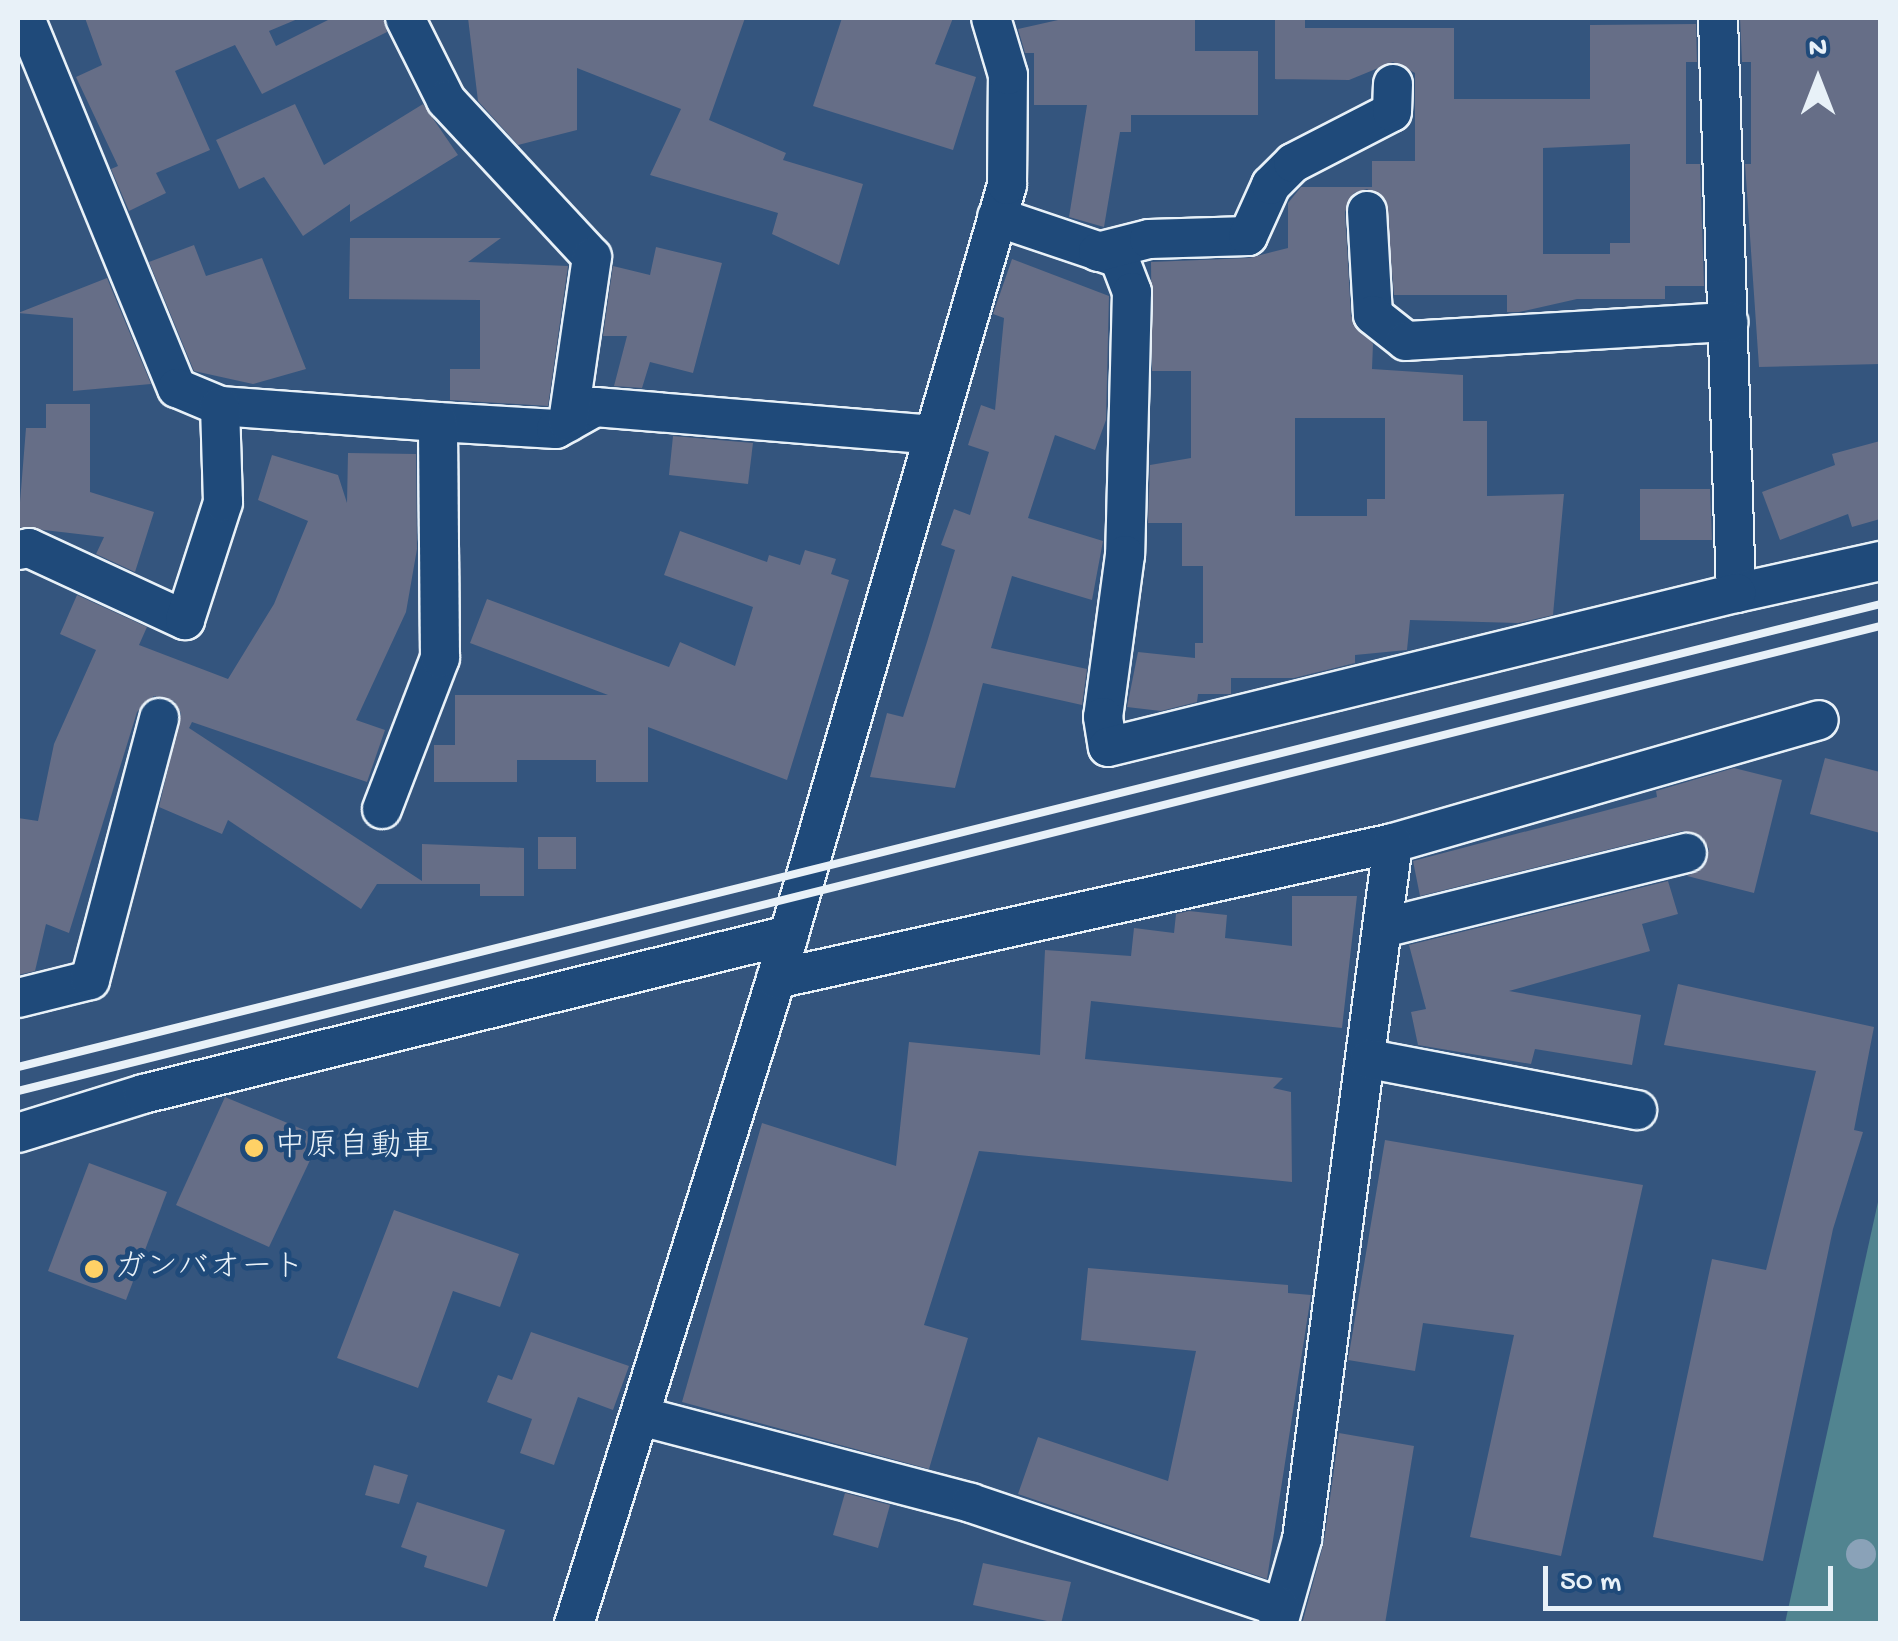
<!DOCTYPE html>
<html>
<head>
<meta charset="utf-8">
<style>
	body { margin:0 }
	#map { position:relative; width:1898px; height:1641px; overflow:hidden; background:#34557e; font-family:"Gochi Hand","Klee One",sans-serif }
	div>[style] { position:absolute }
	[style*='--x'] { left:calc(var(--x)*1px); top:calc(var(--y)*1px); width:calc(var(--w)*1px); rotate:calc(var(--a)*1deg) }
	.green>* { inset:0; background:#518490 }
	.building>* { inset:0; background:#666e87 }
	.roads { filter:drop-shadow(2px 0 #e8f1f8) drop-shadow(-2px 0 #e8f1f8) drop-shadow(0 2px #e8f1f8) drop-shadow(0 -2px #e8f1f8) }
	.minor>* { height:38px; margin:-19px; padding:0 19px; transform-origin:19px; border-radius:19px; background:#1f4a7a }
	.rail>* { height:8px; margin:-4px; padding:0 4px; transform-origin:4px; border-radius:4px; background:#e8f1f8 }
	.trees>* { width:30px; height:30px; margin:-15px; border-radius:50%; background:#8aa2b8 }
	.dots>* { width:28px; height:28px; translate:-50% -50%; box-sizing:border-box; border:5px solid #1f4a7a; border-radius:50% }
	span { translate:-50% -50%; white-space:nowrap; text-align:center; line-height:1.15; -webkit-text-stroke:10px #1f4a7a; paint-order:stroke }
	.poi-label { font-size:32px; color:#e8f1f8 }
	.left { translate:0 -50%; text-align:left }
	.frame { position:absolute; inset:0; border:20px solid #e8f1f8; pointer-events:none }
	.north { position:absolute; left:1768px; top:30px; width:100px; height:100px; -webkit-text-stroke:8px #1f4a7a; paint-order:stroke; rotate:0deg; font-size:28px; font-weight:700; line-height:40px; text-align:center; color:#e8f1f8 }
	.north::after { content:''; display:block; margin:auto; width:35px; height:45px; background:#e8f1f8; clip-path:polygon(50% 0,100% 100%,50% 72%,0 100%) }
	.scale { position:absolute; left:1543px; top:1566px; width:290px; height:45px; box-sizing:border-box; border:5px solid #e8f1f8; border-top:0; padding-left:12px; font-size:30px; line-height:35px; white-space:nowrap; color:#e8f1f8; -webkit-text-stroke:8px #1f4a7a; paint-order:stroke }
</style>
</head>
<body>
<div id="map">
	<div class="green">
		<div style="clip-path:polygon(1880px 1193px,1880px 1623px,1785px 1623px)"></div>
	</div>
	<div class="building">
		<div style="clip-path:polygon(85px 18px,300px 18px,269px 31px,276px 46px,332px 18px,383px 18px,387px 32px,262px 94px,235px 45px,175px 71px,210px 150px,156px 173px,166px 193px,129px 211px,111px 169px,118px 166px,76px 77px,102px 65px)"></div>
		<div style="clip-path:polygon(468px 18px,745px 18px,709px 120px,786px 153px,783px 160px,863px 184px,839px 265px,772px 234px,778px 213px,650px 175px,681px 109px,577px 68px,577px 130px,518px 145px,478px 101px)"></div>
		<div style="clip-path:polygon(842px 18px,953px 18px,935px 64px,976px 77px,953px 150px,813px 106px)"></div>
		<div style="clip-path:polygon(1067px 18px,1195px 18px,1195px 51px,1258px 51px,1258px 115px,1131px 115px,1131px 132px,1120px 132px,1104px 227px,1069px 217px,1087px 105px,1034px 105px,1034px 53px,1025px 53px,1018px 29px)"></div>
		<div style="clip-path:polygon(evenodd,1275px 18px,1305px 18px,1305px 28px,1454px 28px,1454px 99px,1590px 99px,1590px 25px,1696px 24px,1697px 62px,1686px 62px,1686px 164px,1700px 164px,1704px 286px,1665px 286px,1665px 299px,1577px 299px,1519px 312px,1507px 312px,1507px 295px,1394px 295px,1386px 200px,1367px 189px,1354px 193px,1345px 212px,1351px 316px,1373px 344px,1372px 369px,1463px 375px,1463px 421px,1487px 421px,1487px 496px,1564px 494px,1553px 615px,1518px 623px,1410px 620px,1407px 650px,1355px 655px,1355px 663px,1294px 678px,1231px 678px,1231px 694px,1198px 694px,1197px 702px,1161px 711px,1127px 707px,1138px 652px,1195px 658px,1195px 643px,1203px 643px,1203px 566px,1182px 566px,1182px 523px,1148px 523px,1150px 465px,1191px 458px,1191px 371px,1152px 371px,1151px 262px,1249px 258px,1288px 248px,1288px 203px,1301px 187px,1372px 187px,1372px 161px,1415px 161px,1415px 73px,1393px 62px,1349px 80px,1275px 79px,1275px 18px,1630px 144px,1630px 243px,1610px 243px,1610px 254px,1543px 254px,1543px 148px,1630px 144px,1275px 18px,1295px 418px,1385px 418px,1385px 499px,1367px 499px,1367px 516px,1295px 516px,1295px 418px)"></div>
		<div style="clip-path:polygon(1740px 18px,1879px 18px,1880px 364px,1759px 367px,1745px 164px,1751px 164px,1751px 62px,1742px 62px)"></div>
		<div style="clip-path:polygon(295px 104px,324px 165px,423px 104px,458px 155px,350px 222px,350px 204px,303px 236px,264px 177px,239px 189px,216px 140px)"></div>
		<div style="clip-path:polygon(350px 238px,501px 238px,468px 262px,568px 266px,548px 406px,450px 400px,450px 369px,480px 369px,480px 300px,349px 299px)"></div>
		<div style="clip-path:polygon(194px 245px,206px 276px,262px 258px,306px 369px,253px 384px,194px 371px,149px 262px)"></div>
		<div style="clip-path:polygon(656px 247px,722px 263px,693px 373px,650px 362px,642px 388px,614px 386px,627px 336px,603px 336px,613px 266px,650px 275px)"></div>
		<div style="clip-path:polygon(1012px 259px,1109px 296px,1106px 420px,1095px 450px,1055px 435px,1028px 518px,1103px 541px,1092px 600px,1012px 576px,991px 648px,1087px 669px,1082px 705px,983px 683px,955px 788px,870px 777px,887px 713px,903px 717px,927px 642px,955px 550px,941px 545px,954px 509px,970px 515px,989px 452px,968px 445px,981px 405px,995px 410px,1004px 318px,993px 314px)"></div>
		<div style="clip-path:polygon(107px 278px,151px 384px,73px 391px,73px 318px,18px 313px)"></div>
		<div style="clip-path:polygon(46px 404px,90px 404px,90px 492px,154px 512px,135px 572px,96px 554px,104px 537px,18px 527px,26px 428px,46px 428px)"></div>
		<div style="clip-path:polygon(673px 436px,753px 443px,748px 484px,669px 475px)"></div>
		<div style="clip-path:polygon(1880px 441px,1880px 519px,1852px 527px,1848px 514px,1780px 540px,1762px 492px,1835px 465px,1832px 454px)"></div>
		<div style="clip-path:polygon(348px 453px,416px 454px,417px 549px,406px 612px,356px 720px,385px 730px,367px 782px,192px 722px,189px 728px,422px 881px,422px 844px,524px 848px,524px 896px,480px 896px,480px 884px,377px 884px,361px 909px,228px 820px,222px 834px,159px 807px,181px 713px,174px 701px,154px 696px,137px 712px,69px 933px,46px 924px,35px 971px,18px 975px,18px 818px,38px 821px,54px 744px,96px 650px,60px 634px,77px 595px,147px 627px,139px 645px,228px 679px,274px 604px,308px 521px,258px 500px,272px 455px,338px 475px,347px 503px)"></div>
		<div style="clip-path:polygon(1640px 489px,1710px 489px,1712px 540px,1640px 540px)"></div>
		<div style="clip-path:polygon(680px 531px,767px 562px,769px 555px,800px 565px,805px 550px,836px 559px,831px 574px,849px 580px,787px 780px,648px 727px,648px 782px,596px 782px,596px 760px,517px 760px,517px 782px,434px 782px,434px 745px,455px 745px,455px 695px,608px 695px,470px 643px,487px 599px,669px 667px,680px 642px,735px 666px,753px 607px,664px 575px)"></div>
		<div style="clip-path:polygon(1825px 758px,1880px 772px,1880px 833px,1810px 814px)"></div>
		<div style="clip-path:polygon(1734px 768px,1782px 780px,1754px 893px,1687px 876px,1703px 868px,1709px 849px,1702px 837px,1683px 831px,1420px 896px,1413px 861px,1657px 797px,1656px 791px)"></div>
		<div style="clip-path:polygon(538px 837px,576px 837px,576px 869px,538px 869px)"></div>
		<div style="clip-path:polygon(1668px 881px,1678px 914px,1642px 924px,1650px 951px,1509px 991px,1641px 1015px,1632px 1065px,1535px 1049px,1531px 1064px,1418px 1045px,1411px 1012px,1426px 1009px,1409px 945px)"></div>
		<div style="clip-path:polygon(1292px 896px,1357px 896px,1342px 1028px,1091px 1001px,1085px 1059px,1283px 1078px,1273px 1088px,1291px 1092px,1292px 1182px,979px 1151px,924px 1325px,968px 1338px,929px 1469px,682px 1402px,762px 1123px,896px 1166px,909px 1042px,1040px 1055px,1045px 950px,1131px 956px,1134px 928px,1174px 933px,1176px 914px,1189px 911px,1227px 915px,1225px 938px,1292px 946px)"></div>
		<div style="clip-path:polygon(1678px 984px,1874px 1027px,1854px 1130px,1863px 1132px,1833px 1229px,1763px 1561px,1653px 1537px,1712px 1259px,1766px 1270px,1816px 1071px,1664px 1045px)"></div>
		<div style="clip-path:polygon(225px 1097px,321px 1137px,269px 1247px,176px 1205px)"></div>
		<div style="clip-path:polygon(1385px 1140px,1643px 1185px,1561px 1556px,1470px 1537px,1514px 1335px,1423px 1323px,1415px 1371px,1348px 1360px)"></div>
		<div style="clip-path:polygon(89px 1163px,167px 1192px,126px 1300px,48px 1271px)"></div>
		<div style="clip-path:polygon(394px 1210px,519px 1254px,500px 1307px,453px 1291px,418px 1388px,337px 1358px)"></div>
		<div style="clip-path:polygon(1088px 1268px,1288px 1285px,1288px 1293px,1311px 1295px,1267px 1579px,1018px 1494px,1038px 1437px,1168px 1481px,1196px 1351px,1081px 1340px)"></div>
		<div style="clip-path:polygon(531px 1332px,629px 1366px,613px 1410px,578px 1397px,554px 1465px,520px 1453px,532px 1419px,487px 1402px,498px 1375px,512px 1380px)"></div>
		<div style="clip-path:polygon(1339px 1433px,1414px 1446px,1385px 1624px,1302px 1624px,1324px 1542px)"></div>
		<div style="clip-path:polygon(374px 1465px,408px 1475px,399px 1504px,365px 1495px)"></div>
		<div style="clip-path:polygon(845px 1493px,890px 1505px,878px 1548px,833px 1535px)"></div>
		<div style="clip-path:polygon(417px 1502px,505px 1530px,487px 1587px,424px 1567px,427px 1556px,401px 1547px)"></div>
		<div style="clip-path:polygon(983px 1563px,1071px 1582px,1061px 1624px,973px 1605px)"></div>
	</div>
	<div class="roads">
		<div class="minor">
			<div style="--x:25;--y:18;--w:400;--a:67.7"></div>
			<div style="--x:177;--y:388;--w:47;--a:22.7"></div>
			<div style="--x:220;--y:406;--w:219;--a:4.2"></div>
			<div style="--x:438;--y:422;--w:118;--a:3.4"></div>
			<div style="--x:556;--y:429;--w:45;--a:-29.4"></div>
			<div style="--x:595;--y:407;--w:340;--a:4.7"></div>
			<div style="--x:405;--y:18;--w:92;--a:63.4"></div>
			<div style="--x:446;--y:100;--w:214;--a:47.1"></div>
			<div style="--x:592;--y:257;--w:167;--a:98.3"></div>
			<div style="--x:1718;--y:18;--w:575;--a:88.21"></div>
			<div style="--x:1736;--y:593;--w:148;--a:-12.5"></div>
			<div style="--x:1367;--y:211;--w:104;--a:86.7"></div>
			<div style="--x:1373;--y:315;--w:42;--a:38.2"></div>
			<div style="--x:1406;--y:341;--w:323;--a:-3.4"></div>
			<div style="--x:997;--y:217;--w:129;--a:18.6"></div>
			<div style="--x:1119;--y:258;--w:36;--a:69"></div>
			<div style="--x:1132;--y:292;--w:263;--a:91.5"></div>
			<div style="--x:1125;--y:555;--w:163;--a:97.7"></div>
			<div style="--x:1103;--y:717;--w:30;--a:81"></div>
			<div style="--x:1108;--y:747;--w:647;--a:-13.78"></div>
			<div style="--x:1098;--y:252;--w:53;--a:-14.3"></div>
			<div style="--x:1149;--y:239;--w:99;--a:-1.7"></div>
			<div style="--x:1248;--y:236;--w:56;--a:-65.7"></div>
			<div style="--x:1271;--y:185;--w:31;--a:-45"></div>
			<div style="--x:1293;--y:163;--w:111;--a:-27.3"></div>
			<div style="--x:1392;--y:112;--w:28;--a:-88"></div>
			<div style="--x:18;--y:550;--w:11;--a:-10"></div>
			<div style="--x:29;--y:548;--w:172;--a:24.8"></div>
			<div style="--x:185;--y:620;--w:124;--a:-72.1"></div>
			<div style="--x:223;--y:502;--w:96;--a:-91.8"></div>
			<div style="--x:382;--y:809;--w:162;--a:-69"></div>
			<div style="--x:440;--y:658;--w:236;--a:-90.5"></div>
			<div style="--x:1393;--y:843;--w:443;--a:-16.1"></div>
			<div style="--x:1383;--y:928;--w:313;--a:-13.9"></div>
			<div style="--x:776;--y:979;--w:632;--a:-12.43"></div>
			<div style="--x:1393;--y:843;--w:702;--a:97.45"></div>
			<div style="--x:1302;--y:1539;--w:88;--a:105.8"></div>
			<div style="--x:18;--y:998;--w:74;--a:-14"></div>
			<div style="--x:90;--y:980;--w:271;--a:-75.2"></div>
			<div style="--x:1369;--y:1059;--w:273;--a:10.8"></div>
			<div style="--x:18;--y:1133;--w:131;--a:-17.3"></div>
			<div style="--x:143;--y:1094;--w:665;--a:-13.83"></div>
			<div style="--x:640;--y:1416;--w:342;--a:14.7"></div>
			<div style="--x:971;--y:1503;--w:326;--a:18.6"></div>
			<div style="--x:574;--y:1624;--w:676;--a:-72.61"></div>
			<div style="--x:776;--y:979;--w:827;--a:-73.78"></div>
			<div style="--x:1007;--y:185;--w:110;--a:-89.5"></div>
			<div style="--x:1008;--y:75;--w:59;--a:-106.6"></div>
		</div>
	</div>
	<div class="rail">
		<div style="--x:18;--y:1067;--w:1919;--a:-13.96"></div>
		<div style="--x:18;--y:1091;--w:1919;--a:-14.02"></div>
	</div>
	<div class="trees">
		<div style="left:1861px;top:1554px"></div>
	</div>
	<div class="dots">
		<div style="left:254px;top:1148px;background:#ffd166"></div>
		<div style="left:94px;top:1269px;background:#ffd166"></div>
	</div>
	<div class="poi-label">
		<span class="left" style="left:274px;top:1148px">中原自動車</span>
		<span class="left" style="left:114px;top:1269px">ガンバオート</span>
	</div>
	<div class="frame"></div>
	<div class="north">N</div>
	<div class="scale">50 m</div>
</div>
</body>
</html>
